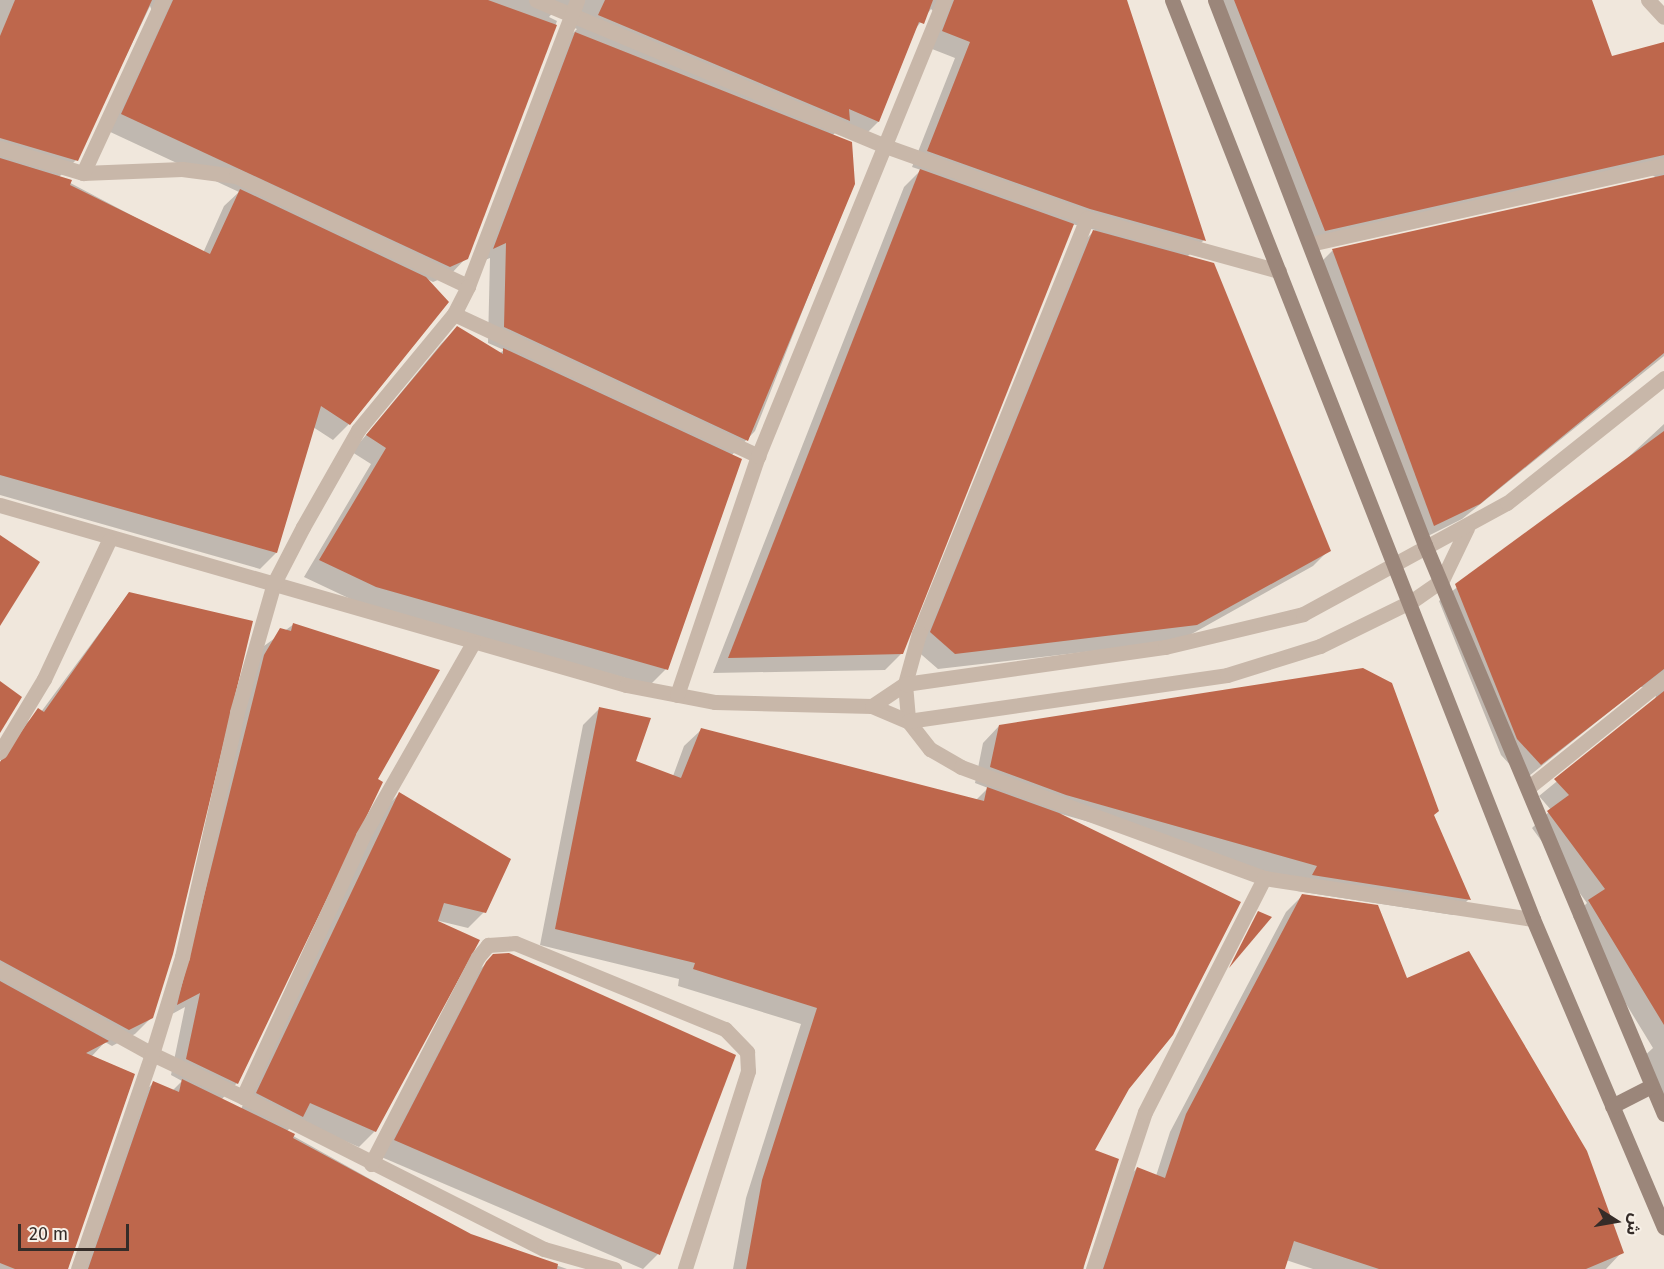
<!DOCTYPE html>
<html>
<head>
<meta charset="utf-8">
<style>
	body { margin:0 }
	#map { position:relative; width:1664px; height:1269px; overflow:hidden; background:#f0e7dc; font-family:"Fira Sans","Noto Sans Arabic",sans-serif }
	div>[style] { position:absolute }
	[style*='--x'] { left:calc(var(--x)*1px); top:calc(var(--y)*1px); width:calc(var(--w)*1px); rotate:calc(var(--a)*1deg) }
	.shadow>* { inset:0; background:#0003 }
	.building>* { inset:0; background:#be674c }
	.street>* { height:15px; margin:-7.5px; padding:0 7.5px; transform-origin:7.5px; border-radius:7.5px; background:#c8b7a9 }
	.secondary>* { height:15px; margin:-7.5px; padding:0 7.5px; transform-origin:7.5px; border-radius:7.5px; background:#9b867a }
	span { translate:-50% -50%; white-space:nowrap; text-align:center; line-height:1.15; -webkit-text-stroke:4.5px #f8f1e8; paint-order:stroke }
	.north { position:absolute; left:1586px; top:1191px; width:60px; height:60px; -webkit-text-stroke:4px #f8f1e8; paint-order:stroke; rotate:101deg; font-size:16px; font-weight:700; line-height:24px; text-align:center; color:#352c28 }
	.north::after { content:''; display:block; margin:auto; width:21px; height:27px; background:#352c28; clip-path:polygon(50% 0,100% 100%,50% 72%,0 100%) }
	.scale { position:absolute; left:18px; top:1224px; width:111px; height:27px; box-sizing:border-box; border:3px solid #352c28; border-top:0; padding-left:8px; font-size:18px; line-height:21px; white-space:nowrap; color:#352c28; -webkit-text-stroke:4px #f8f1e8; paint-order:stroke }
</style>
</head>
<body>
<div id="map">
	<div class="shadow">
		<div style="clip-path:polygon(evenodd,0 0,1125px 0,1204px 240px,1187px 257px,1329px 550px,1313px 566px,1179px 641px,938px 669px,915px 649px,1077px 248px,1095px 230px,1072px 224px,902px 653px,885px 670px,713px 673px,904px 187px,921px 170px,912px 167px,955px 58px,927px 47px,938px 16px,931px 9px,913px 32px,878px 122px,862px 138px,840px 128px,832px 136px,853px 183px,755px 431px,731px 456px,666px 669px,650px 685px,359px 603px,304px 577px,371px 464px,352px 452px,441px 344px,457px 328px,500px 353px,504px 350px,488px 343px,490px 258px,478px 263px,561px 45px,577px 29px,569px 26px,558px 7px,549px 17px,557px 21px,466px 258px,450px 275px,433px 282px,425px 278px,349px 424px,333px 440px,313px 427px,276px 553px,260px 569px,0 495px,0 0,150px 6px,156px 21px,106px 130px,239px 192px,224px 206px,203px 253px,59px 177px,76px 160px,150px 6px)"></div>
		<div style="clip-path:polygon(1213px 0,1591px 0,1611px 58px,1664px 43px,1664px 356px,1462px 519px,1418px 541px,1316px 267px,1332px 251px,1657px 178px,1645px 171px,1309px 246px)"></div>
		<div style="clip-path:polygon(1664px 424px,1664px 1096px,1641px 1059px,1653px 1048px,1573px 917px,1587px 903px,1532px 828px,1551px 810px,1539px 796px,1655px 701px,1657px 689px,1640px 687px,1524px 780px,1501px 755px,1439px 601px,1621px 464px)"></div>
		<div style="clip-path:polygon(129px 593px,152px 1017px,135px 1034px,112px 1046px,105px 1042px,91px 1057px,68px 1269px,0 1269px,0 762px,22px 726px,41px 712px)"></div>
		<div style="clip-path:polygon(294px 624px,376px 780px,237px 1083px,221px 1100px,241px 1109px,383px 810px,399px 794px,484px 912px,468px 928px,435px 920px,375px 1131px,359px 1147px,297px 1121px,286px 1132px,470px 1235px,567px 1269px,79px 1269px,137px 1100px,153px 1083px,172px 1091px,182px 1081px,171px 1075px,185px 1007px,163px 1019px,231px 732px,264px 646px)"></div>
		<div style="clip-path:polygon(599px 709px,634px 762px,673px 776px,684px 746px,701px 730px,975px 801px,988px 788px,975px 783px,983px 743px,999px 726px,1433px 815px,1469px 899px,1453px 915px,1297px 891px,1302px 882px,1061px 814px,1127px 1088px,1093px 1150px,1084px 1269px,733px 1269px,746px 1198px,801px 1024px,678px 986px,679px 979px,540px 945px,583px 725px)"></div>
		<div style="clip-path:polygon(1303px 895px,1407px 980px,1622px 1252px,1606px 1269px,1313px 1269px,1286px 1260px,1284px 1269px,1093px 1269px,1121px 1185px,1137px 1168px,1156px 1176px,1170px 1132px,1286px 912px)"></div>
		<div style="clip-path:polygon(494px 956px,658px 1254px,643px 1269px,379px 1156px,477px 972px)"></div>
	</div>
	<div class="building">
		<div style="clip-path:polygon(15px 0,152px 0,78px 161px,0 138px,0 36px)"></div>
		<div style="clip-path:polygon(173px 0,488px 0,557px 25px,468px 259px,450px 267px,121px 114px)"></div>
		<div style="clip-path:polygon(605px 0,933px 0,924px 24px,919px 22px,879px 122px,849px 109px,850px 121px,598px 15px)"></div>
		<div style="clip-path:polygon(954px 0,1127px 0,1206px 241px,1090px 209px,927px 151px,970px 42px,942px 31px)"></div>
		<div style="clip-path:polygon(1234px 0,1592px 0,1612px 56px,1664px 42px,1664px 155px,1325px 231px)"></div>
		<div style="clip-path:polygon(575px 32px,852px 142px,855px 184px,748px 441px,504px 327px,506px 243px,493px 249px)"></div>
		<div style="clip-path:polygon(0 158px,72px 180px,70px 185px,210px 254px,240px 189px,426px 277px,449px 302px,350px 425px,321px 406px,277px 553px,0 475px)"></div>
		<div style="clip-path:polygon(920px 169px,1074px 224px,903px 654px,728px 658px)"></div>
		<div style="clip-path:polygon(1664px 175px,1664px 353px,1480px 504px,1434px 526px,1332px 249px)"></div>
		<div style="clip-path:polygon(1093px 230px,1214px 263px,1331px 551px,1197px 625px,955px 654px,930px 632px)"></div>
		<div style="clip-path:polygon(457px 326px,503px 354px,503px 348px,742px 459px,668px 670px,376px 587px,319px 560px,386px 448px,366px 435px)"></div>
		<div style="clip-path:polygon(1664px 431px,1664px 669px,1541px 765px,1517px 739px,1455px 584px)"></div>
		<div style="clip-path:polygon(0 535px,40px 562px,0 626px)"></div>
		<div style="clip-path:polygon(129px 592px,253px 621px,173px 954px,153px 1018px,129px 1030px,0 960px,0 762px,38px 708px,44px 712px)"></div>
		<div style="clip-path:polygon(293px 623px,440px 670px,378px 779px,383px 782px,238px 1084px,186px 1059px,200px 993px,177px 1005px,264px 655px,280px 628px,291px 631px)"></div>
		<div style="clip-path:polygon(1363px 668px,1392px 683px,1439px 811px,1434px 815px,1471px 900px,1312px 875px,1317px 866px,1066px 795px,990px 767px,999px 725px)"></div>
		<div style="clip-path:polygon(0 681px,22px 697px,0 733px)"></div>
		<div style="clip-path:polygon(1664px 691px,1664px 1025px,1588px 900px,1605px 889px,1547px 811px,1569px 795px,1554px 779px)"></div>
		<div style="clip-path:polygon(599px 707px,651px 718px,636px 761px,681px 778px,701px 728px,984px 801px,987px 787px,1059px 813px,1241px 902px,1173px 1035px,1129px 1089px,1095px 1150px,1119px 1159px,1083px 1269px,746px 1269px,762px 1180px,817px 1008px,693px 969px,695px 963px,555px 929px)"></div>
		<div style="clip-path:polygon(399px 792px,511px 859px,486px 913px,444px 903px,438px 921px,480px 940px,376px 1132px,310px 1103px,303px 1117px,256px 1093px)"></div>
		<div style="clip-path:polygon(1302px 894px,1378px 905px,1407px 978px,1469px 951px,1587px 1151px,1624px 1253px,1586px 1269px,1379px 1269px,1294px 1241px,1285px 1269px,1103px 1269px,1137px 1167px,1165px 1178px,1186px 1114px)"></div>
		<div style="clip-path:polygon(1258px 911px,1272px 917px,1229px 968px)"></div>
		<div style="clip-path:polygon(509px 953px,736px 1055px,660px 1255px,394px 1140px,486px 962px,493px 954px)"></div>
		<div style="clip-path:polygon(0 981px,109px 1041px,86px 1053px,135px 1074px,68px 1269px,15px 1269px,0 1263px)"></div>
		<div style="clip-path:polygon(182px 1079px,295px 1134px,293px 1138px,471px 1234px,558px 1264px,557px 1269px,88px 1269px,153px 1081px,179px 1092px)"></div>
	</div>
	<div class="street">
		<div style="--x:536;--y:0;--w:381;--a:22.7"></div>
		<div style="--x:888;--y:147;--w:211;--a:19.6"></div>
		<div style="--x:1648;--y:0;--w:23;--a:47"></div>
		<div style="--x:0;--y:148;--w:87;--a:16.8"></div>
		<div style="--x:83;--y:173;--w:99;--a:-2.3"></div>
		<div style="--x:182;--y:169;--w:54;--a:7.4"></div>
		<div style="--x:236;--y:176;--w:257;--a:25.4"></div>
		<div style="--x:468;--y:286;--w:306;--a:-69.1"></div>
		<div style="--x:83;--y:173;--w:191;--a:-65.2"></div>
		<div style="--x:1310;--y:244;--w:363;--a:-12.6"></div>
		<div style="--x:1279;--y:271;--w:199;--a:-164.6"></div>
		<div style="--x:1087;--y:218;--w:448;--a:112"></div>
		<div style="--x:919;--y:633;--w:53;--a:105.4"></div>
		<div style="--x:905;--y:684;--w:37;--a:85"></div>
		<div style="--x:908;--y:721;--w:36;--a:52"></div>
		<div style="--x:930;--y:749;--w:36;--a:30"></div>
		<div style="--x:961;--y:767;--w:323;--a:20.1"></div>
		<div style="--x:1264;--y:878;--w:272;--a:8.7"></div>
		<div style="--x:454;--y:314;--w:336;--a:25"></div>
		<div style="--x:0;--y:505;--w:651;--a:16.04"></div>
		<div style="--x:626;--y:685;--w:91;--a:10.8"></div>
		<div style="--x:715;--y:702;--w:157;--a:1.5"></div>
		<div style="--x:872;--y:706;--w:39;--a:23"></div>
		<div style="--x:908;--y:721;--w:322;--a:-8.2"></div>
		<div style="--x:1227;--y:675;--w:97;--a:-17.3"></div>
		<div style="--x:1320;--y:646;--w:102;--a:-26.1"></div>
		<div style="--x:1412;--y:601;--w:37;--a:-35"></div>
		<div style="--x:1442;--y:580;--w:58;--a:-64.3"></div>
		<div style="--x:473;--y:643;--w:222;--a:119.7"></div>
		<div style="--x:363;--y:836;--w:287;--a:114.7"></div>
		<div style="--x:243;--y:1097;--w:337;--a:26.8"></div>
		<div style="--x:544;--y:1249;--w:73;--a:15.9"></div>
		<div style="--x:677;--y:695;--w:252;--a:-71.3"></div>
		<div style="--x:758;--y:456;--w:492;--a:-67.8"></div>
		<div style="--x:872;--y:706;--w:40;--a:-34"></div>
		<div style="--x:905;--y:684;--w:263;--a:-8.1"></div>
		<div style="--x:1165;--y:647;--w:142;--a:-13.4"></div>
		<div style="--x:1303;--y:614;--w:232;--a:-28.6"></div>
		<div style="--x:1507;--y:503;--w:201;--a:-38.5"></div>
		<div style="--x:0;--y:752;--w:85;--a:-58.9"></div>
		<div style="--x:44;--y:679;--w:153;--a:-64.9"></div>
		<div style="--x:1529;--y:787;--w:173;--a:-38.7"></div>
		<div style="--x:0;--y:970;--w:174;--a:28.9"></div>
		<div style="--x:152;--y:1054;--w:227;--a:109"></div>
		<div style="--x:243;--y:1097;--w:101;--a:-154.7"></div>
		<div style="--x:152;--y:1054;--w:102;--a:-72.8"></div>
		<div style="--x:182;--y:957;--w:251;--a:-77.3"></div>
		<div style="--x:237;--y:712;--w:134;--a:-74"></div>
		<div style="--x:274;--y:583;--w:63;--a:-62.6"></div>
		<div style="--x:303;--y:527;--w:112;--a:-60.4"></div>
		<div style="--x:358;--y:430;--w:151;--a:-50.4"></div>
		<div style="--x:454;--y:314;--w:31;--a:-63"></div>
		<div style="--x:371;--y:1164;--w:233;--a:-62.7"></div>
		<div style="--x:478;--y:957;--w:16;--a:-50"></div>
		<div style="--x:488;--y:945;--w:27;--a:-4"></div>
		<div style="--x:515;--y:943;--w:227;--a:22.3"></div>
		<div style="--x:725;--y:1029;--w:32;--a:46"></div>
		<div style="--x:747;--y:1052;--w:19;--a:87"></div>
		<div style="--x:748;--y:1071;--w:208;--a:107.7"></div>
		<div style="--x:1093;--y:1269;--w:165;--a:-71.7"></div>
		<div style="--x:1145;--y:1112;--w:263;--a:-63"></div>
	</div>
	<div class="secondary">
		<div style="--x:1172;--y:0;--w:987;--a:68.55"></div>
		<div style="--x:1533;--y:919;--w:335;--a:67"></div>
		<div style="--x:1215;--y:0;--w:584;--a:68.93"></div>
		<div style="--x:1425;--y:545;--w:617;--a:67.22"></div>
		<div style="--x:1612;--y:1106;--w:44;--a:-27.1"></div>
	</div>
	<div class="north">ش</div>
	<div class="scale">20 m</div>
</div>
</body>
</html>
